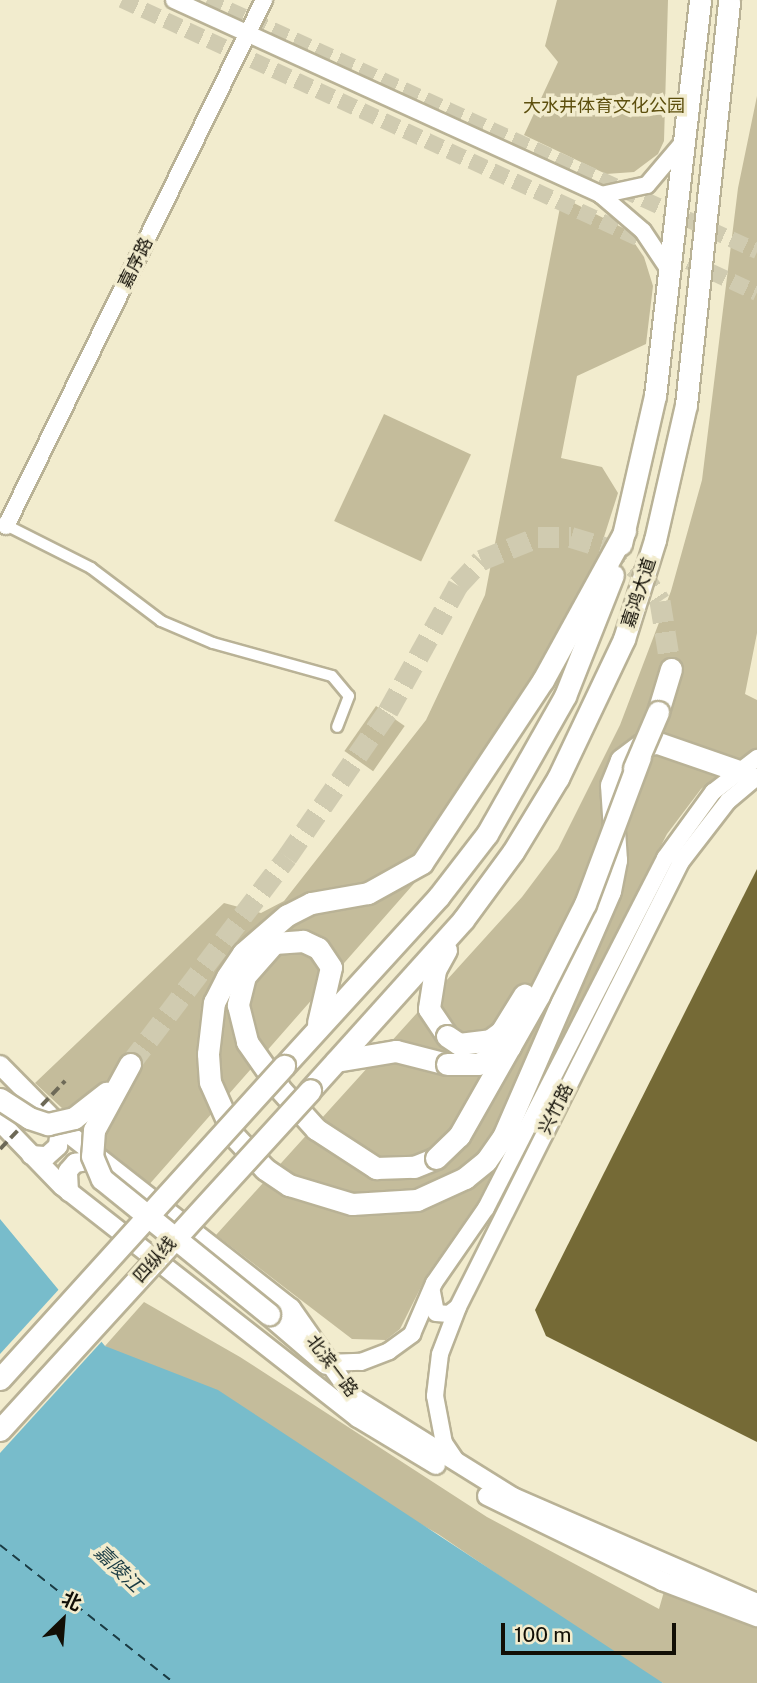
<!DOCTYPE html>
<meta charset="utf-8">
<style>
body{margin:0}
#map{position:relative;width:757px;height:1683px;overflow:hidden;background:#f2ecce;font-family:"Public Sans","Noto Sans SC",sans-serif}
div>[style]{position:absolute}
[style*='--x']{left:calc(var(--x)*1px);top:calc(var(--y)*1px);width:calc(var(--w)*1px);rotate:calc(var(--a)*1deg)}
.green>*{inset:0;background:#c4bc9b;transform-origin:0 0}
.water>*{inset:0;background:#78bccb}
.pier>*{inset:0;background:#f2ecce}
.ferry>*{height:2px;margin-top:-1px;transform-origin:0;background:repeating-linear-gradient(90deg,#1a3b43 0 9px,transparent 0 16px)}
.building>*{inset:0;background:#756a36}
.secondary-tunnel>*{height:16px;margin-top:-8px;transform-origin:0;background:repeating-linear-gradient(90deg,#d0cbb0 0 16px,transparent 0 24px)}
.highway-tunnel>*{height:21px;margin-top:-10.5px;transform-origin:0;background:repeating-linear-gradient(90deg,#d0cbb0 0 21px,transparent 0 31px)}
.roads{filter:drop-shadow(2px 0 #b9b296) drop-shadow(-2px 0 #b9b296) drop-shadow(0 2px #b9b296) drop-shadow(0 -2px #b9b296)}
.street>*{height:10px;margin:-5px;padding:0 5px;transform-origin:5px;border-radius:5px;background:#fff}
.secondary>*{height:16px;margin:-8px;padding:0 8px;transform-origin:8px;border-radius:8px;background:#fff}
.primary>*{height:18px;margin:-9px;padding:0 9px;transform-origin:9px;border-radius:9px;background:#fff}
.highway>*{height:21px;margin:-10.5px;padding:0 10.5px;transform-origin:10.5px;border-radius:10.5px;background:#fff}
.rail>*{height:3.5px;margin-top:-1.75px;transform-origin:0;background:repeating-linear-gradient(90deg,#6d6957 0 10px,transparent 0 15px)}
.bridges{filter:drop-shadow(2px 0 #b9b296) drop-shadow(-2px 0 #b9b296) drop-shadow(0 2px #b9b296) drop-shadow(0 -2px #b9b296)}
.highway-bridge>*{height:21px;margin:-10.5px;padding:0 10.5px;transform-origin:10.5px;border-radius:10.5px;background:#fff}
span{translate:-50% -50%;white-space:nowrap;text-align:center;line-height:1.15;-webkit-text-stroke:7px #f2ecce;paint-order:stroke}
.park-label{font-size:18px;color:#5d4f0e}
.street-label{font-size:18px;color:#120f06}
.water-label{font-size:19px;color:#1a3b43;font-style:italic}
.north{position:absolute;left:28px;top:1585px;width:70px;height:70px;-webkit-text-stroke:5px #f2ecce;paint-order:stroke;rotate:25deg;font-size:19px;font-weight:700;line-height:28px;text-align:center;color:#120f06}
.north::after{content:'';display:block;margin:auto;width:24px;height:32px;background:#120f06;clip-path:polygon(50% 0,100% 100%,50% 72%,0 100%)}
.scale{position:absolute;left:501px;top:1623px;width:175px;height:32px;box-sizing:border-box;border:4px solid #120f06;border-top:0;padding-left:9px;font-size:21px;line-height:24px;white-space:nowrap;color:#120f06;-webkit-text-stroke:5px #f2ecce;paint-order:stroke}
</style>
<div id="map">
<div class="green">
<i style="clip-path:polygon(557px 0,668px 0,664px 141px,658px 154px,634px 172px,606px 174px,524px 135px,558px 62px,545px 46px)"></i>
<i style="clip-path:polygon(757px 96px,757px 633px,745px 694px,757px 700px,757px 748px,701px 789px,667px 834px,477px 1203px,427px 1275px,400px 1329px,386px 1340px,352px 1339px,216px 1235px,522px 897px,558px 849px,620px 725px,671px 591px,702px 480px,738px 188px)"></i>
<i style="clip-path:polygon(562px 197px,625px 229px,644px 257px,653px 286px,646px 344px,577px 376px,561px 458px,602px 467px,618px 493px,596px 562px,433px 862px,147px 1187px,35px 1083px,224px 903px,261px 913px,284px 901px,426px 720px,485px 595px)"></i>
<i style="left:384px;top:414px;width:96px;height:118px;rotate:25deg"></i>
<i style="left:376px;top:706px;width:35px;height:55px;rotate:35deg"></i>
<i style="clip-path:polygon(144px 1302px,240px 1357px,487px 1517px,659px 1609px,665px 1588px,757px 1624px,757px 1683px,663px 1683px,639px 1671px,438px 1534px,105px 1346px)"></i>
</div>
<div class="water">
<i style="clip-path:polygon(0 1219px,105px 1346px,218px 1390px,663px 1683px,0 1683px)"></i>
</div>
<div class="pier">
<i style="clip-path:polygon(61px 1287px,104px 1339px,0 1453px,0 1354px)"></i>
</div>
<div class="ferry">
<i style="--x:0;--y:1545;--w:222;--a:38.4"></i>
</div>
<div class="building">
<i style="clip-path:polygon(757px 869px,757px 1442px,546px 1336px,535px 1310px)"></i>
</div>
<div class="secondary-tunnel">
<i style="--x:122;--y:0;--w:699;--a:24.77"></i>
<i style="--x:207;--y:0;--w:605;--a:24.53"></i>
</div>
<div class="highway-tunnel">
<i style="--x:130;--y:1064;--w:260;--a:-52.8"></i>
<i style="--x:287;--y:857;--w:178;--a:-55.3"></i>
<i style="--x:388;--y:711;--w:144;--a:-60.9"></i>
<i style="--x:458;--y:585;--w:34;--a:-47"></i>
<i style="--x:481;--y:560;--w:61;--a:-22"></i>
<i style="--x:538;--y:537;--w:33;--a:0"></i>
<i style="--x:571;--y:537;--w:39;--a:17"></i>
<i style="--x:608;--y:548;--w:39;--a:36"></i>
<i style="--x:640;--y:571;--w:36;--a:56"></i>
<i style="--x:660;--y:601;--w:69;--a:80.8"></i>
</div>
<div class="roads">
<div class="street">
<i style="--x:2;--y:523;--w:100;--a:26.8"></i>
<i style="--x:91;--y:568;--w:88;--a:37.1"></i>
<i style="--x:161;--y:621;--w:56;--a:22.9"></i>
<i style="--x:213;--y:643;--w:123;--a:15.5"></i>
<i style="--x:332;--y:676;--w:26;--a:50"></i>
<i style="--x:349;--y:696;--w:33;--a:111"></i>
</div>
<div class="secondary">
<i style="--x:174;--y:0;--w:469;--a:24.5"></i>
<i style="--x:601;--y:195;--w:55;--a:40.6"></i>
<i style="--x:643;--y:231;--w:47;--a:56.3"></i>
<i style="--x:601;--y:195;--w:47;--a:-12.3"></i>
<i style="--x:647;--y:185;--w:51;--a:-49.8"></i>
<i style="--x:6;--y:526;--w:586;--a:-63.87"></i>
<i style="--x:432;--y:1292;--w:21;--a:79"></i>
<i style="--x:436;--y:1313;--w:13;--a:4"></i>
<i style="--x:449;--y:1314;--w:11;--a:-38"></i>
<i style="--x:326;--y:1363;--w:35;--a:-2"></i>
<i style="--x:361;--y:1362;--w:30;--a:-21"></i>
<i style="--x:389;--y:1351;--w:29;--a:-36"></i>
<i style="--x:412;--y:1334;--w:56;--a:-66.7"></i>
<i style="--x:434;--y:1283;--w:91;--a:-55.3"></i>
<i style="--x:486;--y:1208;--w:393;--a:-62.9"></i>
<i style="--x:665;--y:858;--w:82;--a:-54"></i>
<i style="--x:713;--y:792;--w:56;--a:-37.7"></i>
<i style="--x:457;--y:1462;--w:23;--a:-124"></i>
<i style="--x:444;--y:1443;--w:48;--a:-100.8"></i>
<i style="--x:435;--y:1396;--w:42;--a:-83.2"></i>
<i style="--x:440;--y:1354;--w:50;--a:-69"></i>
<i style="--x:458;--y:1307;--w:496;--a:-63.4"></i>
<i style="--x:680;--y:863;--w:78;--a:-52.3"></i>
<i style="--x:728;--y:801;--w:38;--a:-40"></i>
</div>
<div class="primary">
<i style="--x:0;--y:1065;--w:93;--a:45.4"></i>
<i style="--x:65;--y:1131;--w:287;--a:38.1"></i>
<i style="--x:291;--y:1308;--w:110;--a:55"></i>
<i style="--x:354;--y:1398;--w:187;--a:31.9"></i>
<i style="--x:513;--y:1497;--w:266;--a:23.5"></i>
<i style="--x:0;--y:1122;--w:89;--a:45.9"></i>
<i style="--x:62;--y:1186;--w:376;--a:38.1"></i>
<i style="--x:358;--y:1418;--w:91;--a:31.1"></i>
<i style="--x:31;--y:1155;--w:16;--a:4"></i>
<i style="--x:47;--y:1156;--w:15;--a:-42"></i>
<i style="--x:58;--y:1146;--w:20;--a:-84"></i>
<i style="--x:69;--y:1192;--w:21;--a:-93"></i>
<i style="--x:68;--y:1171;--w:11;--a:-49"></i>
<i style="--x:75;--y:1163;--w:25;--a:-9"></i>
<i style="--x:487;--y:1496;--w:195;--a:25.9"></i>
<i style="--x:662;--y:1581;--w:102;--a:20.8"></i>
</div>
<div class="highway">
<i style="--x:625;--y:531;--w:170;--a:118.8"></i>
<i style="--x:543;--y:680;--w:219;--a:123.5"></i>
<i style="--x:422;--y:863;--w:62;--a:150.9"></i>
<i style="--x:368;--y:893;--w:58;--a:170"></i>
<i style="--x:311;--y:903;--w:27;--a:153"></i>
<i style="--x:287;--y:915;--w:58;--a:139.2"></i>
<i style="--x:243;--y:953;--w:29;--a:124"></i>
<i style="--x:227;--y:977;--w:28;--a:117"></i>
<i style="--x:214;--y:1002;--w:52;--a:96.6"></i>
<i style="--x:208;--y:1054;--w:28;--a:86"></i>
<i style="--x:210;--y:1082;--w:59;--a:66"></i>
<i style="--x:234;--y:1136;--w:45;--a:46.8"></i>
<i style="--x:265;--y:1169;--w:29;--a:34"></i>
<i style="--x:289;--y:1185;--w:66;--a:16.8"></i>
<i style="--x:352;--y:1204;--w:65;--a:-3.5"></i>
<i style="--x:417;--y:1200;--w:53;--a:-24.6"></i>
<i style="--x:465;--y:1178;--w:27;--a:-39"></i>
<i style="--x:486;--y:1161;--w:29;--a:-55"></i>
<i style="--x:503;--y:1137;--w:268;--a:-66.5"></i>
<i style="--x:610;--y:891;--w:32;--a:-79"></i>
<i style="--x:616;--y:860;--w:75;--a:-93.8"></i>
<i style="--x:611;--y:785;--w:27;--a:-68"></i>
<i style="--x:621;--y:760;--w:25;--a:-37"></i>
<i style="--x:641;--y:745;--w:17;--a:-7"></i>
<i style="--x:658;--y:743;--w:86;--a:19.1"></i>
<i style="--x:621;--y:544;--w:152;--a:-77.1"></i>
<i style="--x:655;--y:396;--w:399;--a:-83.5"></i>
<i style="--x:658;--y:712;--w:45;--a:-73.2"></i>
<i style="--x:446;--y:950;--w:23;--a:119"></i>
<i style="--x:435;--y:970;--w:39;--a:99"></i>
<i style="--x:429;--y:1009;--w:32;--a:56"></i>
<i style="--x:318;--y:1023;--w:57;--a:-76.9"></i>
<i style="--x:331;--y:967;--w:23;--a:-124"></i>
<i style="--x:318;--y:948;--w:17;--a:-155"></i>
<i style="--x:303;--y:941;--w:29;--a:176"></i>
<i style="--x:274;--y:943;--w:44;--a:131.3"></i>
<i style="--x:245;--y:976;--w:30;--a:104"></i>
<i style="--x:238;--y:1005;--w:38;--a:76"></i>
<i style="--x:247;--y:1042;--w:57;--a:54.9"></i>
<i style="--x:280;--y:1089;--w:54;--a:48"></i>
<i style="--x:316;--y:1129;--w:72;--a:33"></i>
<i style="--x:376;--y:1168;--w:38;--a:-2"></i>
<i style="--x:414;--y:1167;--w:24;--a:-22"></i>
<i style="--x:336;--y:1061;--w:61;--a:-9.5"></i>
<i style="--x:396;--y:1051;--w:53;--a:14.3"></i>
<i style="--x:284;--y:1066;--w:230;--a:-47.6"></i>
<i style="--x:439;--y:896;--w:78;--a:-52.3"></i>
<i style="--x:487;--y:834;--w:159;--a:-60.5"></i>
<i style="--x:565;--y:696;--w:130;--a:-68.4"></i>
<i style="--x:310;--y:1090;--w:229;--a:-48"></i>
<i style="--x:463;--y:920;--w:84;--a:-53.7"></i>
<i style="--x:513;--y:852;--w:87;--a:-58.7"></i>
<i style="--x:558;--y:778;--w:154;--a:-64.6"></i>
<i style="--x:624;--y:639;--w:104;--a:-72.6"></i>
<i style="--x:655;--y:540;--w:139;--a:-77.1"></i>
<i style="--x:686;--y:405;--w:407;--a:-83.9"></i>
<i style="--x:269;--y:1314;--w:75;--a:40.7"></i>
</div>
</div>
<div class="rail">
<i style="--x:0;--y:1149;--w:94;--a:-46.3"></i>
</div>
<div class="bridges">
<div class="highway-bridge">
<i style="--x:634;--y:768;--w:61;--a:-66.8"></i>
<i style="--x:447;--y:1036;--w:14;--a:34"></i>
<i style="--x:459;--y:1044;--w:31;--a:-7"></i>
<i style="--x:490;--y:1040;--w:14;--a:-36"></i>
<i style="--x:501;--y:1032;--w:44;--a:-58.1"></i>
<i style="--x:130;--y:1064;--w:75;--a:118.6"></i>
<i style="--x:94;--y:1130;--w:26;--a:94"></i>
<i style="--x:92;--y:1156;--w:25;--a:67"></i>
<i style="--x:102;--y:1179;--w:215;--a:39"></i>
<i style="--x:447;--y:1064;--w:31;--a:0"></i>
<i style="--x:478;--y:1064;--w:36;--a:-28"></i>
<i style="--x:0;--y:1099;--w:35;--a:33"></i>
<i style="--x:29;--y:1118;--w:20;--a:18"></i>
<i style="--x:48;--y:1124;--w:27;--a:-13"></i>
<i style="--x:74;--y:1118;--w:41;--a:-38"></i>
<i style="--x:436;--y:1158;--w:32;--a:-44"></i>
<i style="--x:459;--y:1136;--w:162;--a:-60.4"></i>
<i style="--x:539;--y:995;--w:102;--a:-63.2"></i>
<i style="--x:585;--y:904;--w:157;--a:-69.5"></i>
<i style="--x:0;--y:1379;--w:423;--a:-47.8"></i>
<i style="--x:0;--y:1430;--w:460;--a:-47.6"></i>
</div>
</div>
<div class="park-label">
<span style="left:604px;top:106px">大水井体育文化公园</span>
</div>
<div class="street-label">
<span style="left:136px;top:263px;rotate:-64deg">嘉序路</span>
<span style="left:639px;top:593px;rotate:-72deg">嘉鸿大道</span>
<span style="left:556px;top:1109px;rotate:-63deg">兴竹路</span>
<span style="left:155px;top:1260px;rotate:-48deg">四纵线</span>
<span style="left:332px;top:1366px;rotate:53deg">北滨一路</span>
</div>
<div class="water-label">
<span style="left:118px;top:1569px;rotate:44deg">嘉陵江</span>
</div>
<div class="north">北</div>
<div class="scale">100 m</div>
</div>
